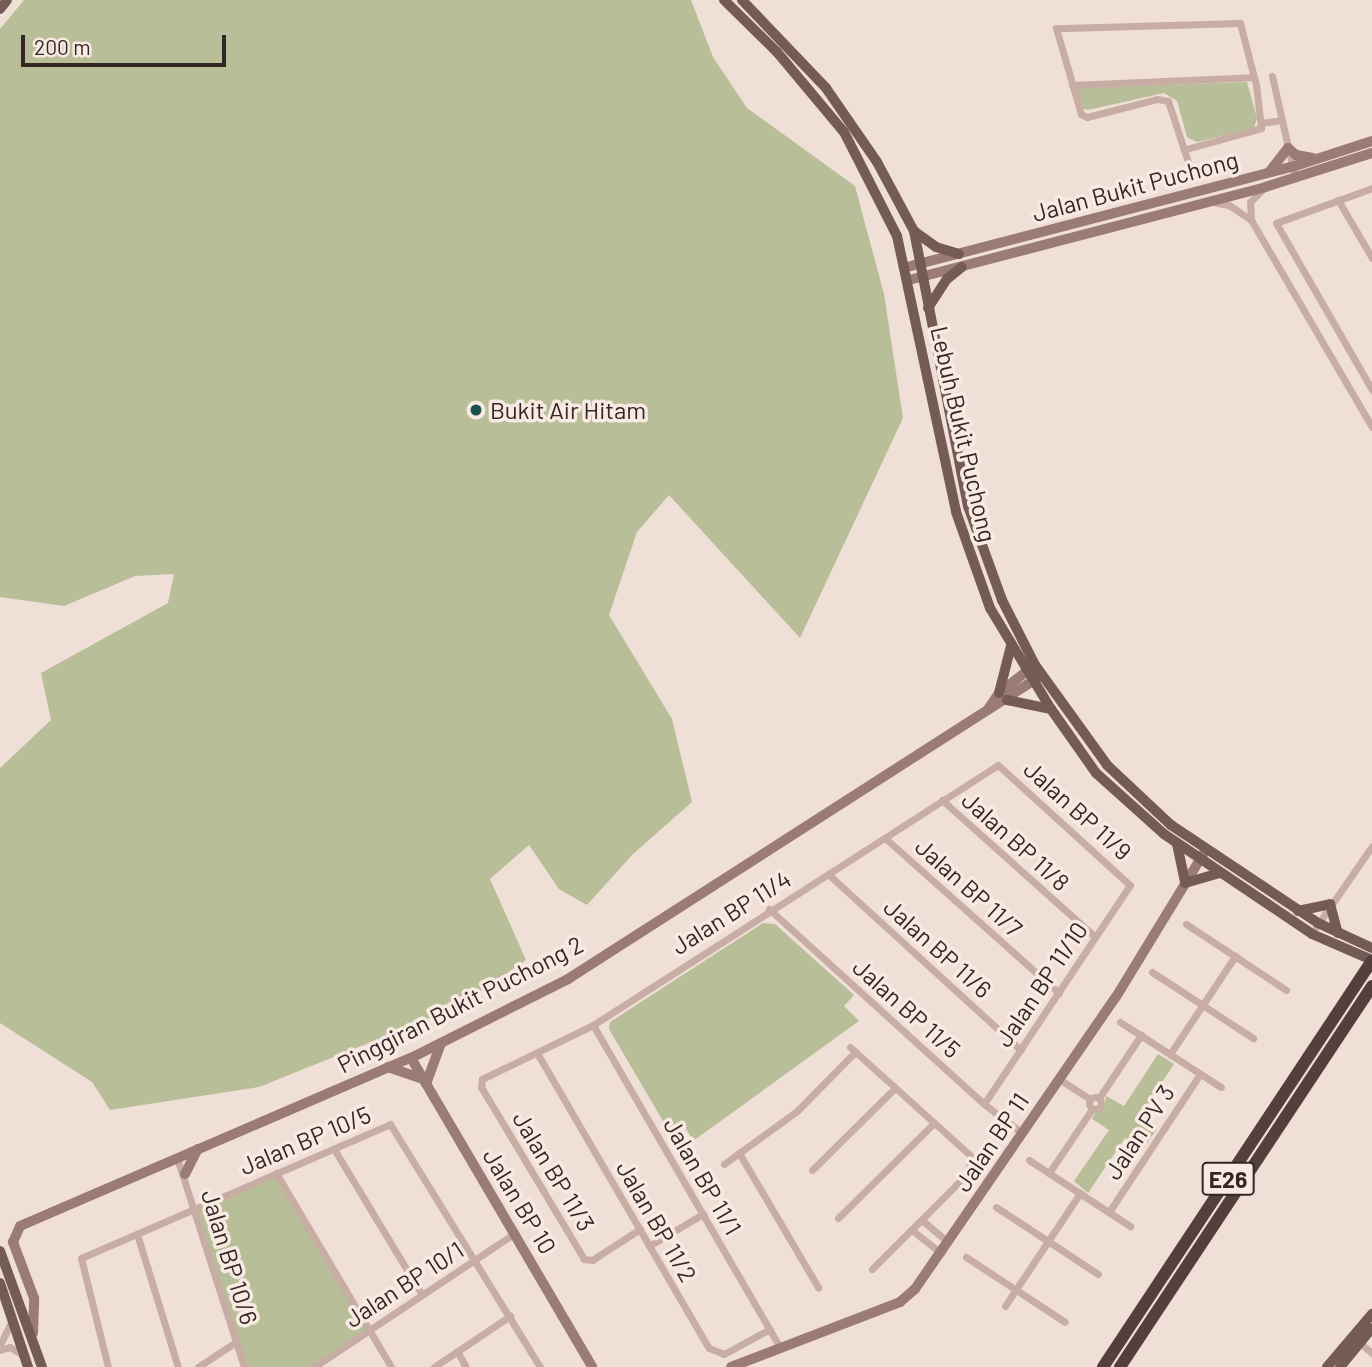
<!DOCTYPE html>
<style>
body{margin:0}
#map{position:relative;width:1372px;height:1367px;overflow:hidden;background:#f0dfd6;font-family:Barlow,sans-serif}
div>[style]{position:absolute}
[style*='--x']{left:calc(var(--x)*1px);top:calc(var(--y)*1px);width:calc(var(--w)*1px);rotate:calc(var(--a)*1deg)}
.green>*{inset:0;background:#b8be97}
.street>*{height:7px;margin:-3.5px;padding:0 3.5px;transform-origin:3.5px;border-radius:3.5px;background:#c7ada3}
.street>.ring{margin:-3.5px;padding:0;box-sizing:content-box;background:none;border:7px solid #c7ada3;border-radius:50%}
.secondary>*{height:10px;margin:-5px;padding:0 5px;transform-origin:5px;border-radius:5px;background:#9a7b75}
.primary>*{height:10px;margin:-5px;padding:0 5px;transform-origin:5px;border-radius:5px;background:#745b56}
.highway>*{height:12px;margin:-6px;padding:0 6px;transform-origin:6px;border-radius:6px;background:#533f3c}
.dots>*{width:19px;height:19px;translate:-50% -50%;box-sizing:border-box;border:4px solid #f8eae2;border-radius:50%}
span{translate:-50% -50%;white-space:nowrap;text-align:center;line-height:1.15;-webkit-text-stroke:7px #f8eae2;paint-order:stroke}
.shield-label span{padding:2px 5px;background:#f8eae2;border:2px solid;border-radius:5px;-webkit-text-stroke-width:0}
.shield-label{font-size:23px;color:#322725;font-weight:700}
.street-label{font-size:24px;color:#322725}
.poi-label{font-size:24px;color:#322725}
.left{translate:0 -50%;text-align:left}
.scale{position:absolute;left:21px;top:35px;width:205px;height:32px;box-sizing:border-box;border:4px solid #322725;border-top:0;padding-left:9px;font-size:21px;line-height:24px;white-space:nowrap;color:#322725;-webkit-text-stroke:5px #f8eae2;paint-order:stroke}
</style>
<div id="map">
<div class="green">
<i style="clip-path:polygon(24px 0,691px 0,713px 57px,747px 108px,855px 186px,884px 294px,903px 418px,800px 638px,669px 495px,637px 532px,609px 615px,672px 719px,692px 802px,633px 854px,587px 905px,559px 889px,529px 845px,490px 879px,526px 960px,458px 1007px,259px 1087px,110px 1110px,92px 1082px,0 1023px,0 768px,51px 720px,41px 673px,168px 603px,174px 574px,135px 576px,64px 606px,0 597px,0 29px)"></i>
<i style="clip-path:polygon(1247px 82px,1257px 118px,1254px 128px,1197px 142px,1187px 137px,1177px 101px,1164px 93px,1088px 110px,1081px 108px,1077px 88px)"></i>
<i style="clip-path:polygon(763px 923px,775px 924px,854px 995px,844px 1006px,859px 1021px,693px 1141px,684px 1125px,670px 1133px,609px 1029px,610px 1022px)"></i>
<i style="clip-path:polygon(1158px 1054px,1174px 1064px,1139px 1117px,1157px 1129px,1143px 1149px,1125px 1138px,1088px 1193px,1074px 1181px,1109px 1130px,1092px 1119px,1094px 1114px,1105px 1106px,1106px 1096px,1124px 1106px)"></i>
<i style="clip-path:polygon(276px 1173px,369px 1330px,314px 1367px,244px 1367px,194px 1208px)"></i>
</div>
<div class="street">
<i style="--x:1272;--y:76;--w:105;--a:77.3"></i>
<i style="--x:1072;--y:85;--w:180;--a:-2.5"></i>
<i style="--x:1262;--y:123;--w:20;--a:-9"></i>
<i style="--x:1186;--y:149;--w:78;--a:-15.6"></i>
<i style="--x:1261;--y:128;--w:43;--a:-96.6"></i>
<i style="--x:1256;--y:85;--w:64;--a:-104.5"></i>
<i style="--x:1240;--y:23;--w:184;--a:178.4"></i>
<i style="--x:1056;--y:28;--w:90;--a:73.8"></i>
<i style="--x:1081;--y:114;--w:7;--a:27"></i>
<i style="--x:1087;--y:117;--w:72;--a:-14.4"></i>
<i style="--x:1157;--y:99;--w:11;--a:10"></i>
<i style="--x:1168;--y:101;--w:77;--a:71.8"></i>
<i style="--x:1372;--y:188;--w:102;--a:160"></i>
<i style="--x:1276;--y:223;--w:193;--a:60.1"></i>
<i style="--x:1338;--y:200;--w:67;--a:59.6"></i>
<i style="--x:1213;--y:202;--w:16;--a:11"></i>
<i style="--x:1229;--y:205;--w:27;--a:34"></i>
<i style="--x:1251;--y:220;--w:240;--a:59.7"></i>
<i style="--x:1251;--y:219;--w:17;--a:-93"></i>
<i style="--x:1250;--y:202;--w:20;--a:-45"></i>
<i style="--x:942;--y:800;--w:205;--a:41.8"></i>
<i style="--x:885;--y:838;--w:233;--a:41.7"></i>
<i style="--x:828;--y:874;--w:261;--a:42.4"></i>
<i style="--x:769;--y:909;--w:290;--a:42.2"></i>
<i style="--x:984;--y:1104;--w:48;--a:37.3"></i>
<i style="--x:1186;--y:924;--w:120;--a:33.4"></i>
<i style="--x:1316;--y:927;--w:98;--a:-55.3"></i>
<i style="--x:1152;--y:972;--w:121;--a:33.2"></i>
<i style="--x:1120;--y:1022;--w:120;--a:32.8"></i>
<i style="--x:593;--y:1025;--w:372;--a:59.9"></i>
<i style="--x:850;--y:1047;--w:164;--a:42"></i>
<i style="--x:972;--y:1157;--w:19;--a:108"></i>
<i style="--x:966;--y:1175;--w:133;--a:135"></i>
<i style="--x:537;--y:1053;--w:341;--a:59.8"></i>
<i style="--x:709;--y:1348;--w:16;--a:22"></i>
<i style="--x:724;--y:1354;--w:52;--a:-28.5"></i>
<i style="--x:1170;--y:1054;--w:118;--a:-56.4"></i>
<i style="--x:1059;--y:1079;--w:37;--a:33"></i>
<i class="ring" style="left:1089px;top:1097px;width:5px;height:5px"></i>
<i style="--x:1099;--y:1098;--w:76;--a:-56.3"></i>
<i style="--x:334;--y:1149;--w:170;--a:58.9"></i>
<i style="--x:739;--y:1153;--w:156;--a:59.5"></i>
<i style="--x:177;--y:1158;--w:219;--a:72.2"></i>
<i style="--x:1029;--y:1160;--w:121;--a:33.2"></i>
<i style="--x:724;--y:1164;--w:90;--a:-36"></i>
<i style="--x:797;--y:1111;--w:83;--a:-45.5"></i>
<i style="--x:812;--y:1170;--w:117;--a:-44.7"></i>
<i style="--x:276;--y:1173;--w:226;--a:59.3"></i>
<i style="--x:1049;--y:1173;--w:77;--a:-56.1"></i>
<i style="--x:996;--y:1207;--w:122;--a:33.3"></i>
<i style="--x:1109;--y:1212;--w:165;--a:-56.6"></i>
<i style="--x:838;--y:1218;--w:135;--a:-44.7"></i>
<i style="--x:923;--y:1221;--w:33;--a:40"></i>
<i style="--x:640;--y:1229;--w:57;--a:147.1"></i>
<i style="--x:592;--y:1260;--w:8;--a:-173"></i>
<i style="--x:584;--y:1259;--w:200;--a:-120.9"></i>
<i style="--x:481;--y:1087;--w:8;--a:-83"></i>
<i style="--x:482;--y:1079;--w:123;--a:-25.9"></i>
<i style="--x:593;--y:1025;--w:481;--a:-32.7"></i>
<i style="--x:998;--y:765;--w:178;--a:42.3"></i>
<i style="--x:1130;--y:885;--w:263;--a:123.7"></i>
<i style="--x:913;--y:1231;--w:36;--a:38"></i>
<i style="--x:137;--y:1234;--w:139;--a:72.9"></i>
<i style="--x:649;--y:1246;--w:63;--a:-30.7"></i>
<i style="--x:966;--y:1257;--w:118;--a:33.3"></i>
<i style="--x:1005;--y:1306;--w:136;--a:-56.4"></i>
<i style="--x:1360;--y:1343;--w:16;--a:40"></i>
<i style="--x:0;--y:1345;--w:28;--a:-64"></i>
<i style="--x:0;--y:1350;--w:10;--a:-17"></i>
<i style="--x:10;--y:1347;--w:13;--a:32"></i>
<i style="--x:457;--y:1351;--w:18;--a:61"></i>
<i style="--x:108;--y:1367;--w:112;--a:-103.9"></i>
<i style="--x:81;--y:1258;--w:337;--a:-23.4"></i>
<i style="--x:390;--y:1124;--w:286;--a:58.3"></i>
<i style="--x:198;--y:1367;--w:45;--a:-33.3"></i>
<i style="--x:314;--y:1367;--w:242;--a:-33.7"></i>
<i style="--x:434;--y:1367;--w:92;--a:-33.9"></i>
</div>
<div class="secondary">
<i style="--x:1270;--y:171;--w:29;--a:-52"></i>
<i style="--x:1288;--y:148;--w:11;--a:41"></i>
<i style="--x:1296;--y:155;--w:17;--a:10"></i>
<i style="--x:907;--y:267;--w:398;--a:-14.6"></i>
<i style="--x:1292;--y:167;--w:84;--a:-18"></i>
<i style="--x:909;--y:280;--w:368;--a:-14.6"></i>
<i style="--x:1265;--y:187;--w:112;--a:-17.6"></i>
<i style="--x:988;--y:709;--w:19;--a:-55"></i>
<i style="--x:999;--y:693;--w:42;--a:-38.2"></i>
<i style="--x:411;--y:1058;--w:358;--a:59.6"></i>
<i style="--x:388;--y:1067;--w:37;--a:19"></i>
<i style="--x:426;--y:1084;--w:44;--a:-69.9"></i>
<i style="--x:185;--y:1174;--w:28;--a:-63"></i>
<i style="--x:33;--y:1333;--w:35;--a:-88"></i>
<i style="--x:34;--y:1298;--w:60;--a:-110.6"></i>
<i style="--x:13;--y:1242;--w:17;--a:-66"></i>
<i style="--x:20;--y:1226;--w:426;--a:-23.3"></i>
<i style="--x:411;--y:1058;--w:176;--a:-26.7"></i>
<i style="--x:568;--y:979;--w:560;--a:-32.67"></i>
<i style="--x:731;--y:1367;--w:181;--a:-21"></i>
<i style="--x:900;--y:1302;--w:20;--a:-41"></i>
<i style="--x:915;--y:1289;--w:354;--a:-55.5"></i>
<i style="--x:1116;--y:997;--w:169;--a:-58.6"></i>
</div>
<div class="primary">
<i style="--x:724;--y:0;--w:74;--a:44.5"></i>
<i style="--x:777;--y:52;--w:104;--a:50.1"></i>
<i style="--x:844;--y:132;--w:117;--a:63"></i>
<i style="--x:897;--y:236;--w:282;--a:77.9"></i>
<i style="--x:956;--y:512;--w:102;--a:70.5"></i>
<i style="--x:990;--y:608;--w:118;--a:58.9"></i>
<i style="--x:1051;--y:709;--w:78;--a:54.9"></i>
<i style="--x:1096;--y:773;--w:91;--a:41.9"></i>
<i style="--x:1164;--y:834;--w:179;--a:34"></i>
<i style="--x:1312;--y:934;--w:65;--a:23.4"></i>
<i style="--x:742;--y:0;--w:122;--a:46.3"></i>
<i style="--x:826;--y:88;--w:90;--a:55.4"></i>
<i style="--x:877;--y:162;--w:78;--a:61.8"></i>
<i style="--x:914;--y:231;--w:280;--a:78.9"></i>
<i style="--x:968;--y:506;--w:100;--a:70.1"></i>
<i style="--x:1002;--y:600;--w:73;--a:63.1"></i>
<i style="--x:1035;--y:665;--w:123;--a:54.2"></i>
<i style="--x:1107;--y:765;--w:88;--a:43.2"></i>
<i style="--x:1171;--y:825;--w:177;--a:33.7"></i>
<i style="--x:1318;--y:923;--w:60;--a:24.8"></i>
<i style="--x:0;--y:9;--w:11;--a:-52"></i>
<i style="--x:914;--y:231;--w:27;--a:36"></i>
<i style="--x:936;--y:247;--w:24;--a:17"></i>
<i style="--x:928;--y:308;--w:35;--a:-57"></i>
<i style="--x:947;--y:279;--w:19;--a:-39"></i>
<i style="--x:999;--y:693;--w:49;--a:-75.7"></i>
<i style="--x:1007;--y:700;--w:45;--a:11.6"></i>
<i style="--x:1177;--y:844;--w:40;--a:78"></i>
<i style="--x:1185;--y:883;--w:37;--a:-16"></i>
<i style="--x:1298;--y:911;--w:33;--a:-12"></i>
<i style="--x:1330;--y:904;--w:30;--a:75"></i>
<i style="--x:0;--y:1251;--w:123;--a:70.1"></i>
<i style="--x:0;--y:1283;--w:89;--a:71.6"></i>
<i style="--x:1327;--y:1367;--w:70;--a:-49.7"></i>
<i style="--x:1340;--y:1367;--w:50;--a:-50.6"></i>
</div>
<div class="highway">
<i style="--x:1103;--y:1367;--w:487;--a:-56.5"></i>
<i style="--x:1120;--y:1367;--w:457;--a:-56.5"></i>
</div>
<div class="dots">
<i style="left:476px;top:410px;background:#1c524b"></i>
</div>
<div class="shield-label">
<span style="left:1228px;top:1179px">E26</span>
</div>
<div class="street-label">
<span style="left:1135px;top:186px;rotate:-15deg">Jalan Bukit Puchong</span>
<span style="left:964px;top:434px;rotate:77deg">Lebuh Bukit Puchong</span>
<span style="left:1078px;top:810px;rotate:42deg">Jalan BP 11/9</span>
<span style="left:1016px;top:841px;rotate:42deg">Jalan BP 11/8</span>
<span style="left:969px;top:887px;rotate:42deg">Jalan BP 11/7</span>
<span style="left:731px;top:912px;rotate:-32deg">Jalan BP 11/4</span>
<span style="left:938px;top:948px;rotate:42deg">Jalan BP 11/6</span>
<span style="left:1041px;top:984px;rotate:-56deg">Jalan BP 11/10</span>
<span style="left:460px;top:1004px;rotate:-27deg">Pinggiran Bukit Puchong 2</span>
<span style="left:907px;top:1008px;rotate:42deg">Jalan BP 11/5</span>
<span style="left:1139px;top:1132px;rotate:-57deg">Jalan PV 3</span>
<span style="left:305px;top:1140px;rotate:-23deg">Jalan BP 10/5</span>
<span style="left:991px;top:1142px;rotate:-56deg">Jalan BP 11</span>
<span style="left:554px;top:1171px;rotate:59deg">Jalan BP 11/3</span>
<span style="left:703px;top:1176px;rotate:60deg">Jalan BP 11/1</span>
<span style="left:520px;top:1201px;rotate:59deg">Jalan BP 10</span>
<span style="left:657px;top:1221px;rotate:60deg">Jalan BP 11/2</span>
<span style="left:230px;top:1257px;rotate:73deg">Jalan BP 10/6</span>
<span style="left:404px;top:1284px;rotate:-33deg">Jalan BP 10/1</span>
</div>
<div class="poi-label">
<span class="left" style="left:490px;top:410px">Bukit Air Hitam</span>
</div>
<div class="scale">200 m</div>
</div>
